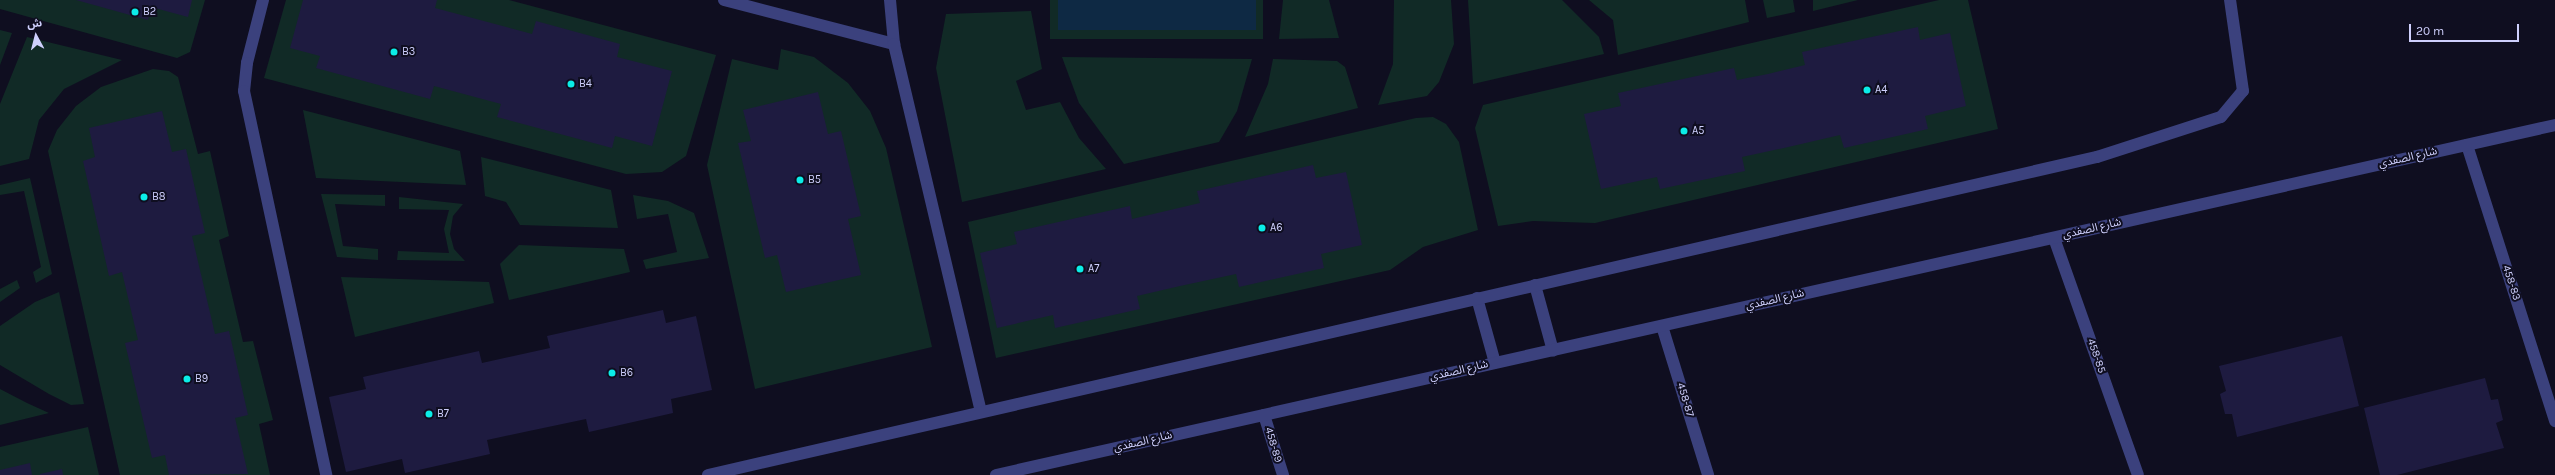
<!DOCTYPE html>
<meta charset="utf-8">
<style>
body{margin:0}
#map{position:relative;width:2555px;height:475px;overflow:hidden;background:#0f0e20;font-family:Karla,"Noto Sans Arabic",sans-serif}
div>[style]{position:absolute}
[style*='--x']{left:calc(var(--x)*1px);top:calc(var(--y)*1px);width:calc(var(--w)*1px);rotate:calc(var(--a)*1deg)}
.green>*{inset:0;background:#112a26;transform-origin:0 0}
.water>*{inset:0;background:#0e2944;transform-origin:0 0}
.building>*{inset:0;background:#1e1b40}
.minor>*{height:12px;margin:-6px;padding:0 6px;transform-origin:6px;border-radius:6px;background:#3b417d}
.dots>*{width:11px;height:11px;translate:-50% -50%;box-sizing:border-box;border:2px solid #0f0e20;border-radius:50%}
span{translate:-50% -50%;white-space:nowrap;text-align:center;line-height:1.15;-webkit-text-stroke:4px #0f0e20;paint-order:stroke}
.poi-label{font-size:11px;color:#cfd0fd}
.left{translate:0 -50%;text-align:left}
.street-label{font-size:11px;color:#cfd0fd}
.north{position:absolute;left:16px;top:16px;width:40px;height:40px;-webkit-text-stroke:3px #0f0e20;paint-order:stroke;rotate:353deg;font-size:11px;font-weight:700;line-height:16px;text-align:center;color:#cfd0fd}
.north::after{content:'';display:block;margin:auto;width:14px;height:18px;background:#cfd0fd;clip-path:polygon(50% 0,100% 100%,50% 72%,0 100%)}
.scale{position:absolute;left:2409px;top:24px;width:110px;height:18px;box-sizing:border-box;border:2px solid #cfd0fd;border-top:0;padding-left:5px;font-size:12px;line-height:14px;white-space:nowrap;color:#cfd0fd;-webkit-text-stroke:3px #0f0e20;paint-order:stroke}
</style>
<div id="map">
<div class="green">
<i style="clip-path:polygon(0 0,205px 0,190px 52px,177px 58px,0 9px)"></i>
<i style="clip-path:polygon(286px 0,509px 0,716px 55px,686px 156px,662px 172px,626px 174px,264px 78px)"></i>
<i style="left:1050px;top:0;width:213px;height:39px"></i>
<i style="clip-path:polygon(1283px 0,1329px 0,1339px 38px,1279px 39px)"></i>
<i style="clip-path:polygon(1394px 0,1451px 0,1454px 44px,1439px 82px,1427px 96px,1378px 105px,1393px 64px)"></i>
<i style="clip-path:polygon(1468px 0,1562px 0,1599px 37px,1604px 54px,1473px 84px)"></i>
<i style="clip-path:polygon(1589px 0,1745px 0,1749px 22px,1618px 55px,1613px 20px)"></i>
<i style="clip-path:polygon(1763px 0,1793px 0,1795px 12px,1767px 18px)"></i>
<i style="clip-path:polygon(1813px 0,1858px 0,1813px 11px)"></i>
<i style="clip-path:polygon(1939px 0,1968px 0,1998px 129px,1595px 223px,1533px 221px,1498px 226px,1475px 128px,1483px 105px)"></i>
<i style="clip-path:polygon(1031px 11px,1042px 69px,1016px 81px,1026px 110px,1060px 102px,1079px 138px,1106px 169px,962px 202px,936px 68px,946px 14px)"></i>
<i style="clip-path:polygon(0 30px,12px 33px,0 65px)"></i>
<i style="clip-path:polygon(27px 37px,122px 60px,64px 89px,39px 120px,29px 159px,0 166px,0 104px)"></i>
<i style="clip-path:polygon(781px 49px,814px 57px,848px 83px,870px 111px,886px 148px,932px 347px,755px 389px,707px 165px,732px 59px,778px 70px)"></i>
<i style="clip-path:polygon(1062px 57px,1252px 59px,1237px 111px,1219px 142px,1124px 164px,1079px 103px)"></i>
<i style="clip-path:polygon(1273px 59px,1337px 61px,1345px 67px,1358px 108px,1245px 137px,1268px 84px)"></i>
<i style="clip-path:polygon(153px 69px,169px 71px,178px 77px,198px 154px,210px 151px,229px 236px,219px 240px,243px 342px,253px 341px,273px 420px,259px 424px,270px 475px,120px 475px,48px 151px,57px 130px,76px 106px,101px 87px)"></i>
<i style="clip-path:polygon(303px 110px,460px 151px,466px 185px,316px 178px)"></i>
<i style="clip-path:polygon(1433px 117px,1446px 124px,1459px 142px,1478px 230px,1423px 247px,1390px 270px,996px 358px,968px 222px,1416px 118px)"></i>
<i style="clip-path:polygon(481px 157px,611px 190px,618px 228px,520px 225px,506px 202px,485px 196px)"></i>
<i style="clip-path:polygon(30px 178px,52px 274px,36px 283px,33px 272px,41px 267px,24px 191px,0 195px,0 185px)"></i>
<i style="clip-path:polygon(321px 194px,385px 195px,385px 206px,335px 204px,343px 246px,378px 249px,378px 260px,337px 257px)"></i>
<i style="clip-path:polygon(633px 195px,668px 201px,694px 213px,709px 258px,646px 269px,643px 260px,677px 252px,668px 214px,637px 219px)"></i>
<i style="clip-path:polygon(399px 197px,463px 204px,453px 216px,450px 234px,454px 249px,465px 261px,397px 260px,398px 251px,449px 253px,444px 229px,449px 210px,399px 209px)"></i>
<i style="clip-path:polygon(519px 245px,624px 249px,630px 272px,509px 300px,500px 264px)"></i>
<i style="clip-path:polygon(341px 277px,489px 282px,494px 303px,355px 337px)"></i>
<i style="clip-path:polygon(17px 280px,20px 288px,0 302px,0 289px)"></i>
<i style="clip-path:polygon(59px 292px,84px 404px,71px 405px,49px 394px,0 365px,0 326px,35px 302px)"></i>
<i style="clip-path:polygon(0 389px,27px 403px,49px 413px,0 425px)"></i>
<i style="clip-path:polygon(88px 427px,99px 475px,0 475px,0 447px)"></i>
</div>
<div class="water">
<i style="left:1058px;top:0;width:198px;height:30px"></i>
</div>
<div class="building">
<i style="clip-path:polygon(76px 0,192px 0,188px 17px,151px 7px,148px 20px)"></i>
<i style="clip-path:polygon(303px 0,437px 0,435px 8px,532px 34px,536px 21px,620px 44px,617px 57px,672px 71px,652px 146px,615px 136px,612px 148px,497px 117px,501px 104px,434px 86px,430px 99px,316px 68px,320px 56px,290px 48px)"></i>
<i style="clip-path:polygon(1918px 27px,1920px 40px,1950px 33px,1966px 106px,1925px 116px,1928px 129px,1844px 148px,1840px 135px,1784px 148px,1742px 157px,1745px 171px,1660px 189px,1657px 177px,1601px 189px,1584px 114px,1621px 106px,1618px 93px,1734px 68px,1737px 80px,1768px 74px,1805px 65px,1802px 52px)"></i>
<i style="clip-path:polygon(818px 92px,828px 134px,841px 131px,861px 216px,848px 219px,861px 275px,786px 292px,777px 255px,765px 258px,738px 143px,751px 141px,743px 110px)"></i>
<i style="clip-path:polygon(162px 111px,172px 152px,186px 149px,205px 233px,192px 236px,215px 334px,229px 331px,248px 415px,235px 418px,248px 474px,169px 475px,165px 455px,152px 458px,125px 343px,138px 340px,122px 272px,109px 276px,83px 161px,95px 157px,89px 128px)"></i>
<i style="clip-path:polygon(1313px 165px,1316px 178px,1346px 172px,1362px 245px,1321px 254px,1324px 268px,1239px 287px,1236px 274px,1180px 286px,1137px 296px,1140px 309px,1055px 328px,1053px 315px,997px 328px,980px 253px,1017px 244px,1014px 232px,1130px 206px,1132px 219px,1200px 203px,1197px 191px)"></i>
<i style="clip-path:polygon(663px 310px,666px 323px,696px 316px,712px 390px,671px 399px,673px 413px,589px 432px,586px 419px,529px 431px,487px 440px,490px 454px,405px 473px,402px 459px,346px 472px,329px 397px,366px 389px,363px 377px,479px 351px,482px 363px,550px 348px,547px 336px)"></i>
<i style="clip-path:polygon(2342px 336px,2359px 406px,2237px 437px,2232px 414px,2225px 414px,2220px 394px,2226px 391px,2219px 366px)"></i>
<i style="clip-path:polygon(2485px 378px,2491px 400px,2498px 399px,2503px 420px,2496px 423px,2504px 448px,2397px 475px,2380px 475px,2364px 408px)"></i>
<i style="clip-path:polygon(30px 463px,32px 475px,0 475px,0 470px)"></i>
<i style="clip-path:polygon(62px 469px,63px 475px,40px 475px,40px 474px)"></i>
</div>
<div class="minor">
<i style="--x:263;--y:0;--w:65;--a:104.3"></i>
<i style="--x:247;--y:63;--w:28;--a:96"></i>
<i style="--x:244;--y:91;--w:393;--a:77.9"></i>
<i style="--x:724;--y:0;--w:176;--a:14.5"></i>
<i style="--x:890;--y:0;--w:44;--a:84.8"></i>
<i style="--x:894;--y:44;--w:377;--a:76.7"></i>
<i style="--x:2467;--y:145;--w:290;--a:72.3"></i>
<i style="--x:2054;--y:238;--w:251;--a:70.5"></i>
<i style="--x:1535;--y:285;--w:68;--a:74.7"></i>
<i style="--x:1477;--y:298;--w:67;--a:74.5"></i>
<i style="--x:1662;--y:326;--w:156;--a:72.8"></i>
<i style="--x:1264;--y:415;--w:63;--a:72.4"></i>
<i style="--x:708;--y:475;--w:1425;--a:-12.9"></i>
<i style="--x:2097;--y:157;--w:130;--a:-17.9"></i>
<i style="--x:2221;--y:117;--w:34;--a:-50"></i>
<i style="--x:2243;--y:91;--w:92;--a:-98.1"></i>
<i style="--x:996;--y:475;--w:1598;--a:-12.65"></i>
</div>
<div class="dots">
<i style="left:135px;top:12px;background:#0bede8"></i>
<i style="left:394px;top:52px;background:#0bede8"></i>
<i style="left:571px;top:84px;background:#0bede8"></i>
<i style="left:1867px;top:90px;background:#0bede8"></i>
<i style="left:1684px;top:131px;background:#0bede8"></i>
<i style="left:800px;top:180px;background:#0bede8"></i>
<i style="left:144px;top:197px;background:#0bede8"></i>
<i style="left:1262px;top:228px;background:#0bede8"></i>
<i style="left:1080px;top:269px;background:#0bede8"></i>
<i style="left:612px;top:373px;background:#0bede8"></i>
<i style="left:187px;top:379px;background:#0bede8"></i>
<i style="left:429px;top:414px;background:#0bede8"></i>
</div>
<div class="poi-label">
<span class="left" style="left:143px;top:12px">B2</span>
<span class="left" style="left:402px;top:52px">B3</span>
<span class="left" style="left:579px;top:84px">B4</span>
<span class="left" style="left:1875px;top:90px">A4</span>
<span class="left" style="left:1692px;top:131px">A5</span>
<span class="left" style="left:808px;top:180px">B5</span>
<span class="left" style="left:152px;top:197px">B8</span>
<span class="left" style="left:1270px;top:228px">A6</span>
<span class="left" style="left:1088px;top:269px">A7</span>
<span class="left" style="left:620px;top:373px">B6</span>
<span class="left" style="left:195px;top:379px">B9</span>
<span class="left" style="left:437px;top:414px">B7</span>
</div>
<div class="street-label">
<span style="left:2408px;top:158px;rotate:-13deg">شارع الصفدي</span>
<span style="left:2092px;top:229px;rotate:-13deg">شارع الصفدي</span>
<span style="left:2511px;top:283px;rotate:72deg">458-83</span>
<span style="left:1775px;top:300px;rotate:-13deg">شارع الصفدي</span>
<span style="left:2096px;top:356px;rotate:71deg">458-85</span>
<span style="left:1459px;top:371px;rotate:-13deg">شارع الصفدي</span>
<span style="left:1685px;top:400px;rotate:73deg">458-87</span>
<span style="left:1143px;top:442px;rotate:-13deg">شارع الصفدي</span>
<span style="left:1273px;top:445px;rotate:73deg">458-89</span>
</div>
<div class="north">ش</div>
<div class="scale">20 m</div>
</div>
